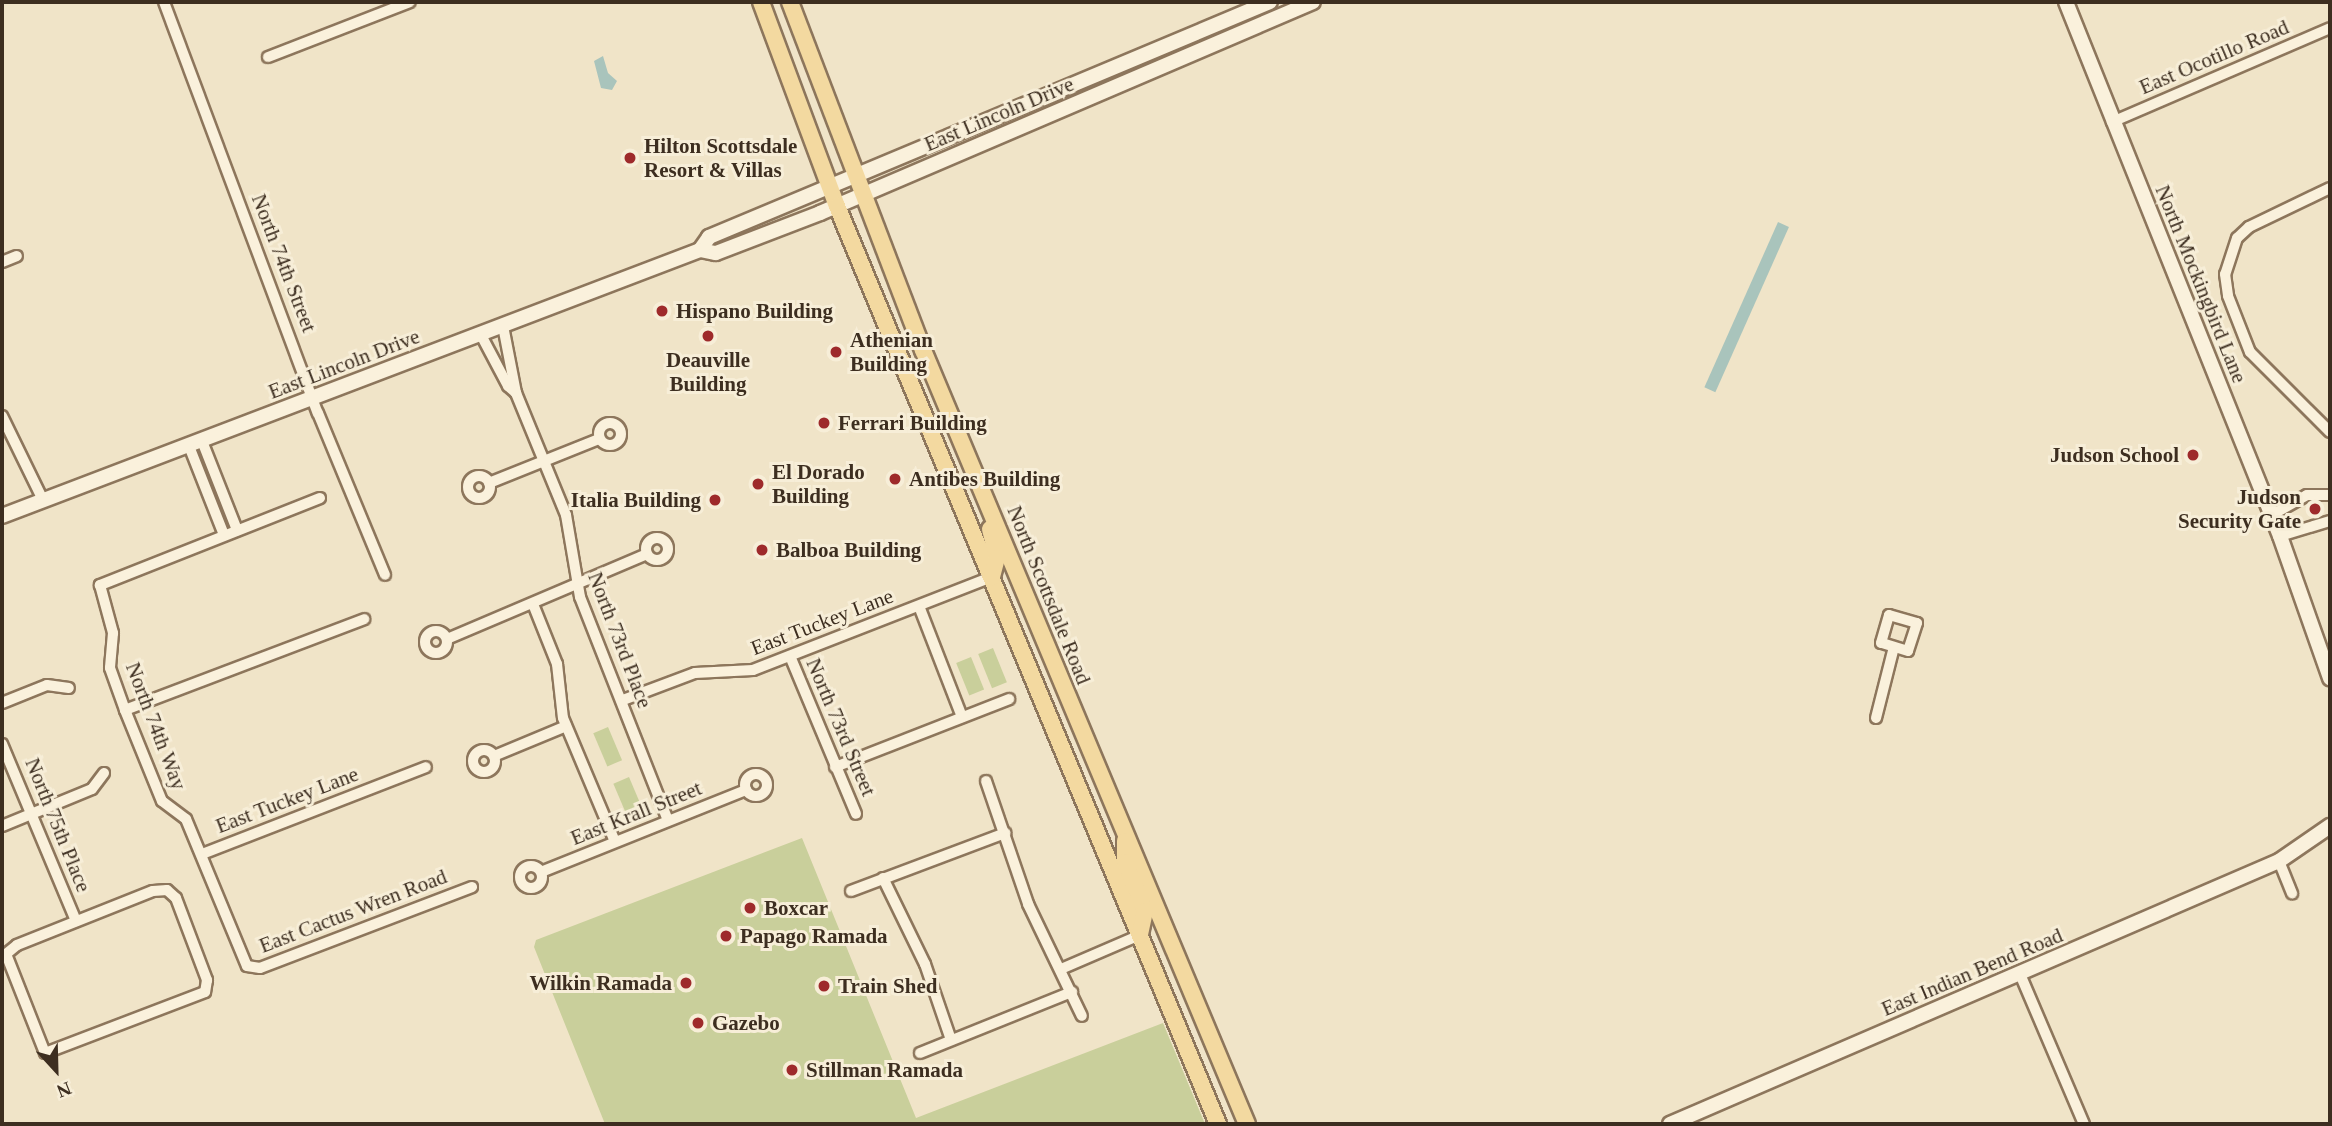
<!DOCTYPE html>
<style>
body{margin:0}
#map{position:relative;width:2332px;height:1126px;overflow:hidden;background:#f0e4c8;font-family:"Times New Roman",serif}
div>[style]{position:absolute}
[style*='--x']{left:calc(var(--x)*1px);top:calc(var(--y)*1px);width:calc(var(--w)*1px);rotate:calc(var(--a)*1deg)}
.green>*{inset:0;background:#c9cf9b;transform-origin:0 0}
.water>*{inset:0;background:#a9c4bc;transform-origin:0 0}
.roads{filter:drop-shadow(2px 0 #8d765c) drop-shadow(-2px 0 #8d765c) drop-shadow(0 2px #8d765c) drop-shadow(0 -2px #8d765c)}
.street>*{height:10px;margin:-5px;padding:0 5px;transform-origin:5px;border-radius:5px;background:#faf1dc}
.street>.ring{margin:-5px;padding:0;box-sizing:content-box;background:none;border:10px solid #faf1dc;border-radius:50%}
.secondary>*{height:14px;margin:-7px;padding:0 7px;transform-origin:7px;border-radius:7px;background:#faf1dc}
.primary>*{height:16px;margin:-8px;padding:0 8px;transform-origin:8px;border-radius:8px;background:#f3d9a0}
.dots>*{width:19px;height:19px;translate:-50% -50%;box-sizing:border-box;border:4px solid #f7eed8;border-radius:50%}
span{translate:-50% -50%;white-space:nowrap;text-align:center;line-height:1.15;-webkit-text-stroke:6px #f7eed8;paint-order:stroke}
.street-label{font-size:21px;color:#3d2e20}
.poi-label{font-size:21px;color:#3d2e20;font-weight:700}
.left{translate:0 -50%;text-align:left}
.right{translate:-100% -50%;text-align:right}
.frame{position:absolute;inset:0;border:4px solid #3d2e20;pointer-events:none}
.north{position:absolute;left:21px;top:1035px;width:70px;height:70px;-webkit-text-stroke:5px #f7eed8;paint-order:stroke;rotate:158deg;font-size:19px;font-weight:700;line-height:28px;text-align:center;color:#3d2e20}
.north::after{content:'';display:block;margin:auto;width:24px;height:32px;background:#3d2e20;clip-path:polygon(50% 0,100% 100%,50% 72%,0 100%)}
</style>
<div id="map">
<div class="green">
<i style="left:993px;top:648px;width:37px;height:16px;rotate:68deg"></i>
<i style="left:971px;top:657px;width:35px;height:16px;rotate:68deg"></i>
<i style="left:608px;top:727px;width:36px;height:16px;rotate:67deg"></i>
<i style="left:629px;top:777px;width:36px;height:17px;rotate:67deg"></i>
<i style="clip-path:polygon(802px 838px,916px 1118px,1163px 1023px,1205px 1124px,605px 1124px,534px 947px,536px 940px)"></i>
</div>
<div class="water">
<i style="clip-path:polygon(603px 56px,608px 73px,617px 81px,612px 90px,601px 88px,594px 61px)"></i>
<i style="left:1778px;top:222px;width:12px;height:181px;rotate:24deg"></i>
</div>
<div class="roads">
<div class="street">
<i style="--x:164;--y:2;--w:439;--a:69.5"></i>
<i style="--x:318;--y:413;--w:175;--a:67.5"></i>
<i style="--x:268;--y:57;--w:152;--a:-21.2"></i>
<i style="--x:2112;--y:122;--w:237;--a:-23.3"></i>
<i style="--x:2330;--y:188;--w:90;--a:154.3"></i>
<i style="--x:2249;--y:227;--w:16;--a:137"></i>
<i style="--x:2237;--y:238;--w:38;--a:108"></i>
<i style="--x:2225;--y:274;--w:22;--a:82"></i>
<i style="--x:2228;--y:296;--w:60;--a:68.6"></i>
<i style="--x:2250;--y:352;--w:113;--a:45"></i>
<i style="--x:2;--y:262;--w:16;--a:-22"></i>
<i style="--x:503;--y:326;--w:68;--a:79"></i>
<i style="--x:481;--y:335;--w:58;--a:62.1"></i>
<i style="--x:508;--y:386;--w:11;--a:41"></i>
<i style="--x:516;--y:393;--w:132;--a:67.7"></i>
<i style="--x:566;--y:515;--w:83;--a:80.3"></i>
<i style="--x:580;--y:597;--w:240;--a:68.5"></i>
<i style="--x:2;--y:416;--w:93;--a:64"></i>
<i class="ring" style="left:599px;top:423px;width:12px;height:12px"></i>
<i style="--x:202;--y:441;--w:96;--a:68.5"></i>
<i style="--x:189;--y:446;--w:96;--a:68.5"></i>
<i class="ring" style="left:468px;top:476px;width:12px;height:12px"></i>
<i style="--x:489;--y:483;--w:118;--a:-21.8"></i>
<i style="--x:320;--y:498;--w:237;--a:158.4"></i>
<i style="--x:100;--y:585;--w:50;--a:74.8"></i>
<i style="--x:113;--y:633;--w:35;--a:95"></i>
<i style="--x:110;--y:668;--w:45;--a:70.3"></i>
<i style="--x:125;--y:710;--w:98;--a:67.9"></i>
<i style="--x:162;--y:801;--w:30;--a:37"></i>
<i style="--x:186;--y:819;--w:159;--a:67.5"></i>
<i style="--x:247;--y:966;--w:13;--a:9"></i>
<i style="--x:260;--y:968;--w:227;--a:-20.9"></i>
<i style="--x:2272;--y:515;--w:40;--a:-29.7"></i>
<i style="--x:2307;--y:495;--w:23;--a:0"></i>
<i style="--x:2280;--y:536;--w:52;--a:-16.7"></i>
<i class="ring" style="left:646px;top:538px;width:12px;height:12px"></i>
<i style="--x:533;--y:604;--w:65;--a:68.2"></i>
<i style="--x:557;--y:664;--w:54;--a:83.7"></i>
<i style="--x:563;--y:718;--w:134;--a:67.2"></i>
<i style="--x:919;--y:606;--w:119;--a:68.8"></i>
<i style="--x:1889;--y:615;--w:29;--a:16"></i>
<i style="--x:1917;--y:623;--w:29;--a:108"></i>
<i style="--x:1908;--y:651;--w:28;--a:-163"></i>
<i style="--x:1881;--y:643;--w:29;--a:-74"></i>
<i class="ring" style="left:425px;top:631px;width:12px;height:12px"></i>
<i style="--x:447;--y:639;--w:217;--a:-23"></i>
<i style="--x:790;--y:656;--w:171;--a:67.3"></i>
<i style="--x:623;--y:700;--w:77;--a:-20.6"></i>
<i style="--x:695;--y:673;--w:58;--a:-3"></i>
<i style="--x:753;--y:670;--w:256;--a:-21.3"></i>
<i style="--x:2;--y:703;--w:48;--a:-21.8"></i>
<i style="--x:47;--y:685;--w:22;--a:8"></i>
<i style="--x:125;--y:710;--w:256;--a:-20.8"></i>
<i style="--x:1876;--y:718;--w:73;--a:-75.8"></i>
<i style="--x:2;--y:744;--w:192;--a:67.3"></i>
<i class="ring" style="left:473px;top:750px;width:12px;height:12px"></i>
<i style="--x:494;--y:756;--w:78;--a:-22.6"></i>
<i style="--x:835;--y:767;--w:187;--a:-21.3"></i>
<i class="ring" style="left:745px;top:774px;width:12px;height:12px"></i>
<i style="--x:986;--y:781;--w:130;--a:71.1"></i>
<i style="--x:1028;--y:904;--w:124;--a:64.3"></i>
<i style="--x:2;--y:826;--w:97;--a:-22.3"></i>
<i style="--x:92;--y:789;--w:20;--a:-53"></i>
<i style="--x:202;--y:854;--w:240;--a:-21.2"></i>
<i style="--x:2279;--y:861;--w:35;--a:68"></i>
<i class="ring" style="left:520px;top:866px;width:12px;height:12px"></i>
<i style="--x:541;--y:872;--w:221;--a:-21.8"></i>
<i style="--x:883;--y:878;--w:96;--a:64"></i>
<i style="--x:925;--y:964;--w:80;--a:71.1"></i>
<i style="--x:167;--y:890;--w:12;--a:42"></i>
<i style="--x:176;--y:898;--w:88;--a:69.3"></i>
<i style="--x:207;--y:980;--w:12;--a:99"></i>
<i style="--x:205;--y:992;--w:171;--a:159.1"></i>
<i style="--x:45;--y:1053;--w:106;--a:-111.5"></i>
<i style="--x:6;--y:954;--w:14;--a:-39"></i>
<i style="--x:17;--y:945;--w:146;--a:-21.7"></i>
<i style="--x:153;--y:891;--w:14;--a:-4"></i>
<i style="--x:851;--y:891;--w:165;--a:-20.6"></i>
<i style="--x:1061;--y:969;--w:86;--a:-23.3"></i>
<i style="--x:2020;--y:974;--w:163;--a:66.9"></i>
<i style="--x:920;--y:1053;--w:164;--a:-21.9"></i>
</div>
<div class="secondary">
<i style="--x:2066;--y:2;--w:575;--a:68.16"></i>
<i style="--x:2280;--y:536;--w:151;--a:70.6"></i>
<i style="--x:700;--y:250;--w:16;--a:-55"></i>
<i style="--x:709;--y:237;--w:608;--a:-22.73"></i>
<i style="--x:2;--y:516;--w:747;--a:-20.86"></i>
<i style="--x:700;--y:250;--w:16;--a:11"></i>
<i style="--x:716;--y:253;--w:111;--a:-21"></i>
<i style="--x:820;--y:213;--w:536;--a:-23.17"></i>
<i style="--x:1670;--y:1124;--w:663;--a:-23.36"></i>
<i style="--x:2279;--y:861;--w:62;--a:-34.5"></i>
</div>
<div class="primary">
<i style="--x:761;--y:2;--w:218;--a:69.6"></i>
<i style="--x:837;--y:206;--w:994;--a:67.46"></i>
<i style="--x:790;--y:2;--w:373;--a:69.1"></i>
<i style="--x:923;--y:350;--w:839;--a:67.29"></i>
<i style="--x:990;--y:529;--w:30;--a:76"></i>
<i style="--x:997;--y:558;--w:20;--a:105"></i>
<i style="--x:1125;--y:841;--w:21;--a:90"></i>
<i style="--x:1125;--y:862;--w:53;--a:67.8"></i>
<i style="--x:1145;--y:911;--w:25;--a:102"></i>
</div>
</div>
<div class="dots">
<i style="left:630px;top:158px;background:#9e2a2b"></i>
<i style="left:662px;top:311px;background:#9e2a2b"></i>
<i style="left:708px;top:336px;background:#9e2a2b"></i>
<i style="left:836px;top:352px;background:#9e2a2b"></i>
<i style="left:824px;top:423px;background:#9e2a2b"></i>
<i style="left:2193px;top:455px;background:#9e2a2b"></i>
<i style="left:895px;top:479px;background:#9e2a2b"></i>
<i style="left:758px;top:484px;background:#9e2a2b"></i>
<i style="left:715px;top:500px;background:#9e2a2b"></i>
<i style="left:2315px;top:509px;background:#9e2a2b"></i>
<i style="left:762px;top:550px;background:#9e2a2b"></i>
<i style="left:750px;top:908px;background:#9e2a2b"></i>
<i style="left:726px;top:936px;background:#9e2a2b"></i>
<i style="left:686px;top:983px;background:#9e2a2b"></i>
<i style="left:824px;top:986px;background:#9e2a2b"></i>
<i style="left:698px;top:1023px;background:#9e2a2b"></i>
<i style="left:792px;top:1070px;background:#9e2a2b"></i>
</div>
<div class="street-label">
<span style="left:2214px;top:57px;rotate:-23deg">East Ocotillo Road</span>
<span style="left:999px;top:114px;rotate:-23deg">East Lincoln Drive</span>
<span style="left:284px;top:263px;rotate:69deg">North 74th Street</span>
<span style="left:2201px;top:284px;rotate:68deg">North Mockingbird Lane</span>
<span style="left:344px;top:364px;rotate:-21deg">East Lincoln Drive</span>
<span style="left:1049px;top:595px;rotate:68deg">North Scottsdale Road</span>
<span style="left:822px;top:622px;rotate:-21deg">East Tuckey Lane</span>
<span style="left:620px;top:640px;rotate:69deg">North 73rd Place</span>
<span style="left:156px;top:726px;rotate:69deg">North 74th Way</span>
<span style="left:841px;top:727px;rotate:67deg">North 73rd Street</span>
<span style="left:287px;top:800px;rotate:-21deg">East Tuckey Lane</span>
<span style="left:636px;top:813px;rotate:-22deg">East Krall Street</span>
<span style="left:58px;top:825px;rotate:68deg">North 75th Place</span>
<span style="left:353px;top:911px;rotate:-21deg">East Cactus Wren Road</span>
<span style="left:1972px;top:972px;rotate:-23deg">East Indian Bend Road</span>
</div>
<div class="poi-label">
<span class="left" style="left:644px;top:158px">Hilton Scottsdale<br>Resort &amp; Villas</span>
<span class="left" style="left:676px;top:311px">Hispano Building</span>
<span class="left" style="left:850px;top:352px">Athenian<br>Building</span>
<span style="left:708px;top:372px">Deauville<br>Building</span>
<span class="left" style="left:838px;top:423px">Ferrari Building</span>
<span class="right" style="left:2179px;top:455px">Judson School</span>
<span class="left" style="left:772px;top:484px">El Dorado<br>Building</span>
<span class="left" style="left:909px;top:479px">Antibes Building</span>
<span class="right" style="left:2301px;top:509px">Judson<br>Security Gate</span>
<span class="right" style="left:701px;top:500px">Italia Building</span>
<span class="left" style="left:776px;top:550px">Balboa Building</span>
<span class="left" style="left:764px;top:908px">Boxcar</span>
<span class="left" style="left:740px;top:936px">Papago Ramada</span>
<span class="right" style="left:672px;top:983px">Wilkin Ramada</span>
<span class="left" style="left:838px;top:986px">Train Shed</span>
<span class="left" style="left:712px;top:1023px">Gazebo</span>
<span class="left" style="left:806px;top:1070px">Stillman Ramada</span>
</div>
<div class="frame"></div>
<div class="north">N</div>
</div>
